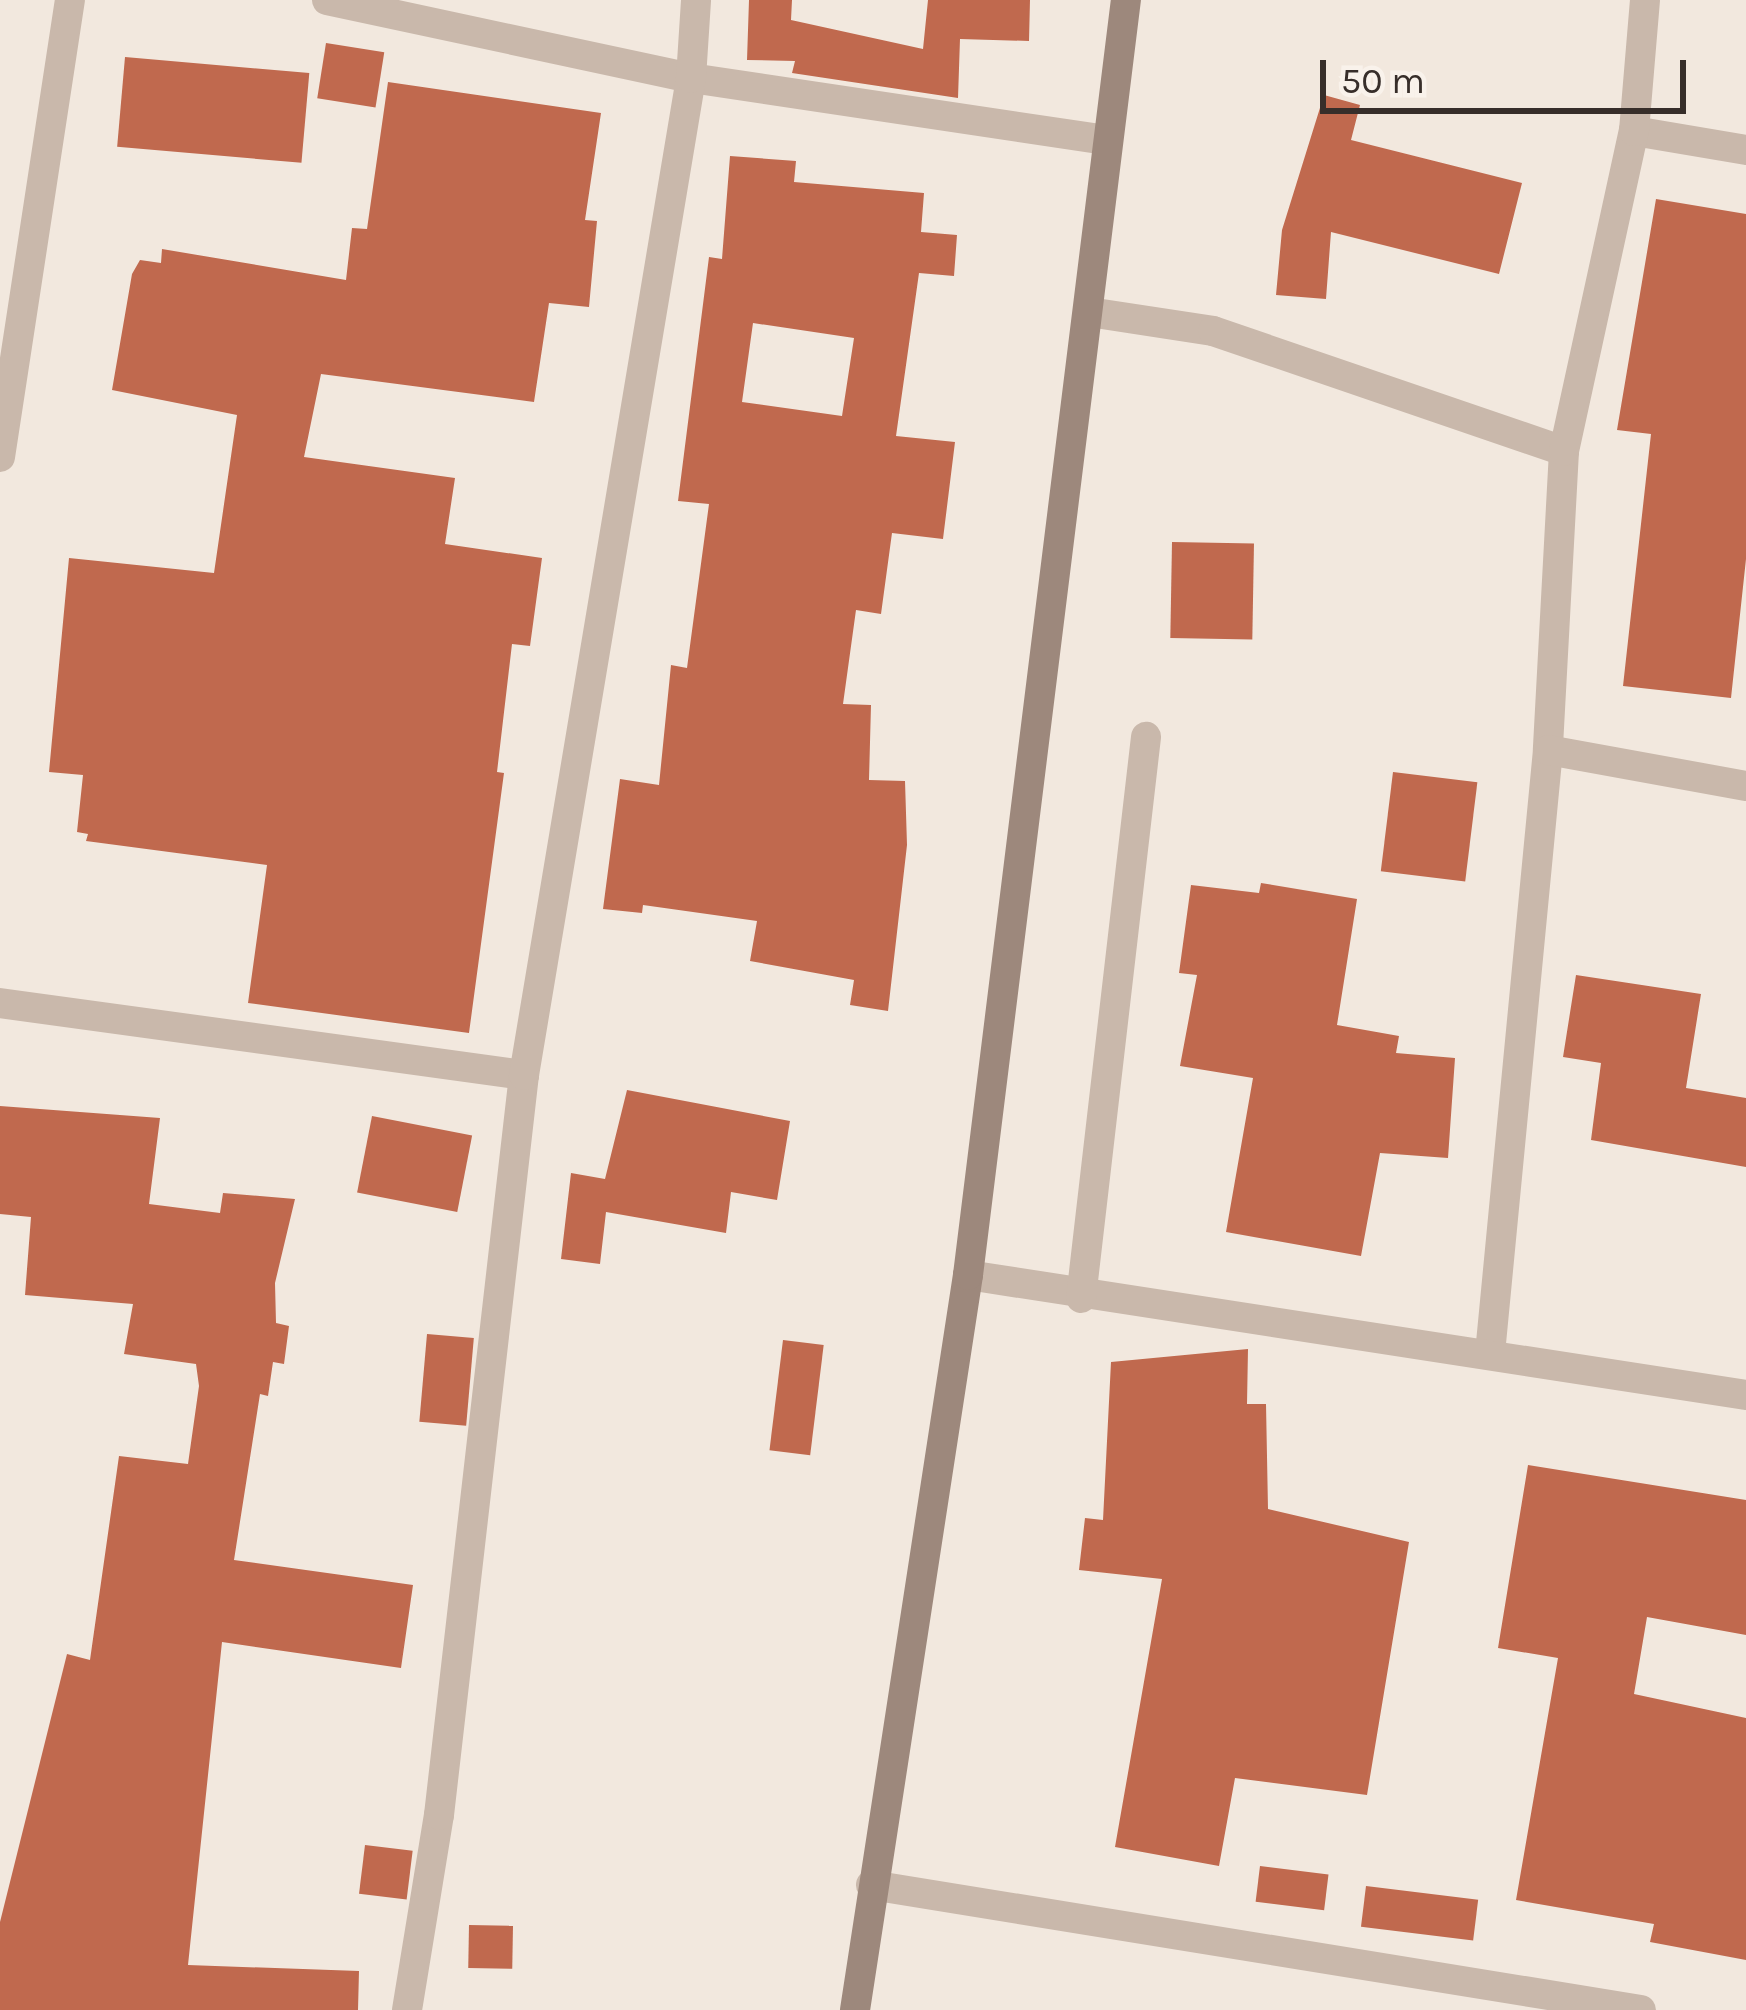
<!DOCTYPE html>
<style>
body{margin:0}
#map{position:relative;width:1746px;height:2010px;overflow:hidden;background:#f2e8de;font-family:Karla,sans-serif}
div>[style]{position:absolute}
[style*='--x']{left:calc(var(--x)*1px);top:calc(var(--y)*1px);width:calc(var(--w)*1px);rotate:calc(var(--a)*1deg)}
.building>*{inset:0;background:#c0694e;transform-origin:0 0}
.street>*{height:30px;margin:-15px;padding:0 15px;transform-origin:15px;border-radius:15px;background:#c9b8ab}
.secondary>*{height:30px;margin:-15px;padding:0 15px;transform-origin:15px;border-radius:15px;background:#9d887c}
span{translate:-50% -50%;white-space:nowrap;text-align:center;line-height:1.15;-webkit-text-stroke:9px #f9f2eb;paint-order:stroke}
.scale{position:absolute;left:1320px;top:60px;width:366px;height:54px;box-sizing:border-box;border:6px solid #372e2a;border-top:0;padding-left:15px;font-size:36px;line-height:42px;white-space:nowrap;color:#372e2a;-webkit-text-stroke:9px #f9f2eb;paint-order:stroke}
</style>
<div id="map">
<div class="building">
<i style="clip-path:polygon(749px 0,792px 0,791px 20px,923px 49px,928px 0,1030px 0,1029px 41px,960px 39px,958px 98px,792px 73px,795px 61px,747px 60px)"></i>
<i style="left:326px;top:43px;width:59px;height:56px;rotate:9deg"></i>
<i style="left:125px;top:57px;width:185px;height:90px;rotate:5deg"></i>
<i style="clip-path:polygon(388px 82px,601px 113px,585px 220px,597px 221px,589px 307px,549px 303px,534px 402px,321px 374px,304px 457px,455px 478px,445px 544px,542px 558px,530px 646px,512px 644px,497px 772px,504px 773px,469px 1033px,248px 1003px,267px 865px,86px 841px,88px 834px,77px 832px,83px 775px,49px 772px,69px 558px,214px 573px,237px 415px,112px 390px,132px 274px,140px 260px,161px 263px,162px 249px,346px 280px,352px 228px,367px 229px)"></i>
<i style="clip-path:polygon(1324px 95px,1360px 105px,1351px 140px,1522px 183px,1499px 274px,1331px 232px,1326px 299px,1276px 295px,1282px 230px)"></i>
<i style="clip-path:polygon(evenodd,730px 156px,796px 161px,794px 182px,924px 193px,921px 232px,957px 235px,954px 276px,919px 273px,896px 436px,955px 442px,943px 539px,892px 533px,881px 614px,856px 610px,843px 704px,871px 705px,869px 780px,905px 781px,907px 845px,888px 1011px,850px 1005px,854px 980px,750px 961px,757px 921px,643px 905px,642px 913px,603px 909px,620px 779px,659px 785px,671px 665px,687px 668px,709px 504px,678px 501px,709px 257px,722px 259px,730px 156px,753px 323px,854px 338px,842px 416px,742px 402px,753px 323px)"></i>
<i style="clip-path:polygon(1656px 199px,1746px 214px,1746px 559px,1731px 698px,1623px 686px,1651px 434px,1617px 430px)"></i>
<i style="left:1172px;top:542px;width:82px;height:96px;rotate:1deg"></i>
<i style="left:1393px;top:772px;width:85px;height:100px;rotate:7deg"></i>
<i style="clip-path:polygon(1261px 883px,1357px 899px,1337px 1025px,1399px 1036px,1396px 1053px,1455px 1058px,1448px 1158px,1380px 1153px,1361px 1256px,1226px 1232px,1253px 1078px,1180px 1066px,1197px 975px,1179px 973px,1191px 885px,1259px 893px)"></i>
<i style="clip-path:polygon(1576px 975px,1701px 994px,1686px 1088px,1746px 1098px,1746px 1167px,1591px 1140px,1601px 1063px,1563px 1057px)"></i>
<i style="clip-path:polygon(627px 1090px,790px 1121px,777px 1200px,731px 1192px,726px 1233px,606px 1212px,600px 1264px,561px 1259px,571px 1173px,605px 1179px)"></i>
<i style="clip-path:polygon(0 1106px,160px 1118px,149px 1204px,220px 1213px,223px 1193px,295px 1199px,275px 1283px,276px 1323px,289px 1326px,284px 1364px,273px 1362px,268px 1396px,260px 1394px,234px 1560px,413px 1585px,401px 1668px,222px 1642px,188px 1965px,359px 1971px,358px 2010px,0 2010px,0 1922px,67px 1654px,90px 1660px,119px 1456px,188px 1464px,199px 1386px,196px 1364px,124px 1354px,133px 1304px,25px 1295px,31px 1217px,0 1214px)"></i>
<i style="left:372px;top:1116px;width:102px;height:78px;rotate:11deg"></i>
<i style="left:427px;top:1334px;width:47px;height:88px;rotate:5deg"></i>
<i style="left:783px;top:1340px;width:41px;height:111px;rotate:7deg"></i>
<i style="clip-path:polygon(1248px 1349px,1247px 1404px,1266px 1404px,1268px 1509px,1409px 1542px,1367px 1795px,1235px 1778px,1219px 1866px,1115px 1847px,1162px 1579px,1079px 1570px,1085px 1518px,1103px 1520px,1111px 1362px)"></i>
<i style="clip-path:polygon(1528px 1465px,1746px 1500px,1746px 1635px,1647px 1617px,1634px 1694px,1746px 1718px,1746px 1960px,1650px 1942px,1654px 1924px,1516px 1900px,1558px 1658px,1498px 1648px)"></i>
<i style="left:365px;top:1845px;width:48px;height:49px;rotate:7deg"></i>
<i style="left:1260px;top:1866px;width:69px;height:36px;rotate:7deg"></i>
<i style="left:1366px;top:1886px;width:113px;height:41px;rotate:7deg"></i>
<i style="left:469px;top:1925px;width:44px;height:43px;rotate:1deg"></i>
</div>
<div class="street">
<i style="--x:327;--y:0;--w:372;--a:12.1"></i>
<i style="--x:691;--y:78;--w:419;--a:8.5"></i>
<i style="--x:1634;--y:131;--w:114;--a:9.6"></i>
<i style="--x:1089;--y:312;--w:125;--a:8.7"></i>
<i style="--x:1213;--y:331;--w:371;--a:18.9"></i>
<i style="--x:1564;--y:451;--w:299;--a:93.1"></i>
<i style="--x:1548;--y:750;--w:606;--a:95.49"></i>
<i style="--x:1564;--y:451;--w:328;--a:-77.7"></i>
<i style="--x:1634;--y:131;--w:131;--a:-85.2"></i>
<i style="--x:0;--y:457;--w:462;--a:-81.3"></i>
<i style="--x:1548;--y:750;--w:201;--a:10.3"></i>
<i style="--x:0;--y:1003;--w:529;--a:7.82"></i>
<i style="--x:968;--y:1275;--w:787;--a:8.77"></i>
<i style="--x:1081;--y:1298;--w:565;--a:-83.39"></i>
<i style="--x:871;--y:1885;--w:780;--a:9.22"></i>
<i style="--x:407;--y:2010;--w:198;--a:-80.7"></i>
<i style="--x:439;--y:1815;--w:745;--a:-83.45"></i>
<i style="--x:524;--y:1075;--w:1011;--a:-80.49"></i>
<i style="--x:691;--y:78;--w:78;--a:-86.3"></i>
</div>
<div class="secondary">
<i style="--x:855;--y:2010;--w:744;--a:-81.26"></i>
<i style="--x:968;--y:1275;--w:1285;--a:-82.94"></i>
</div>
<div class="scale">50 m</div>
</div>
